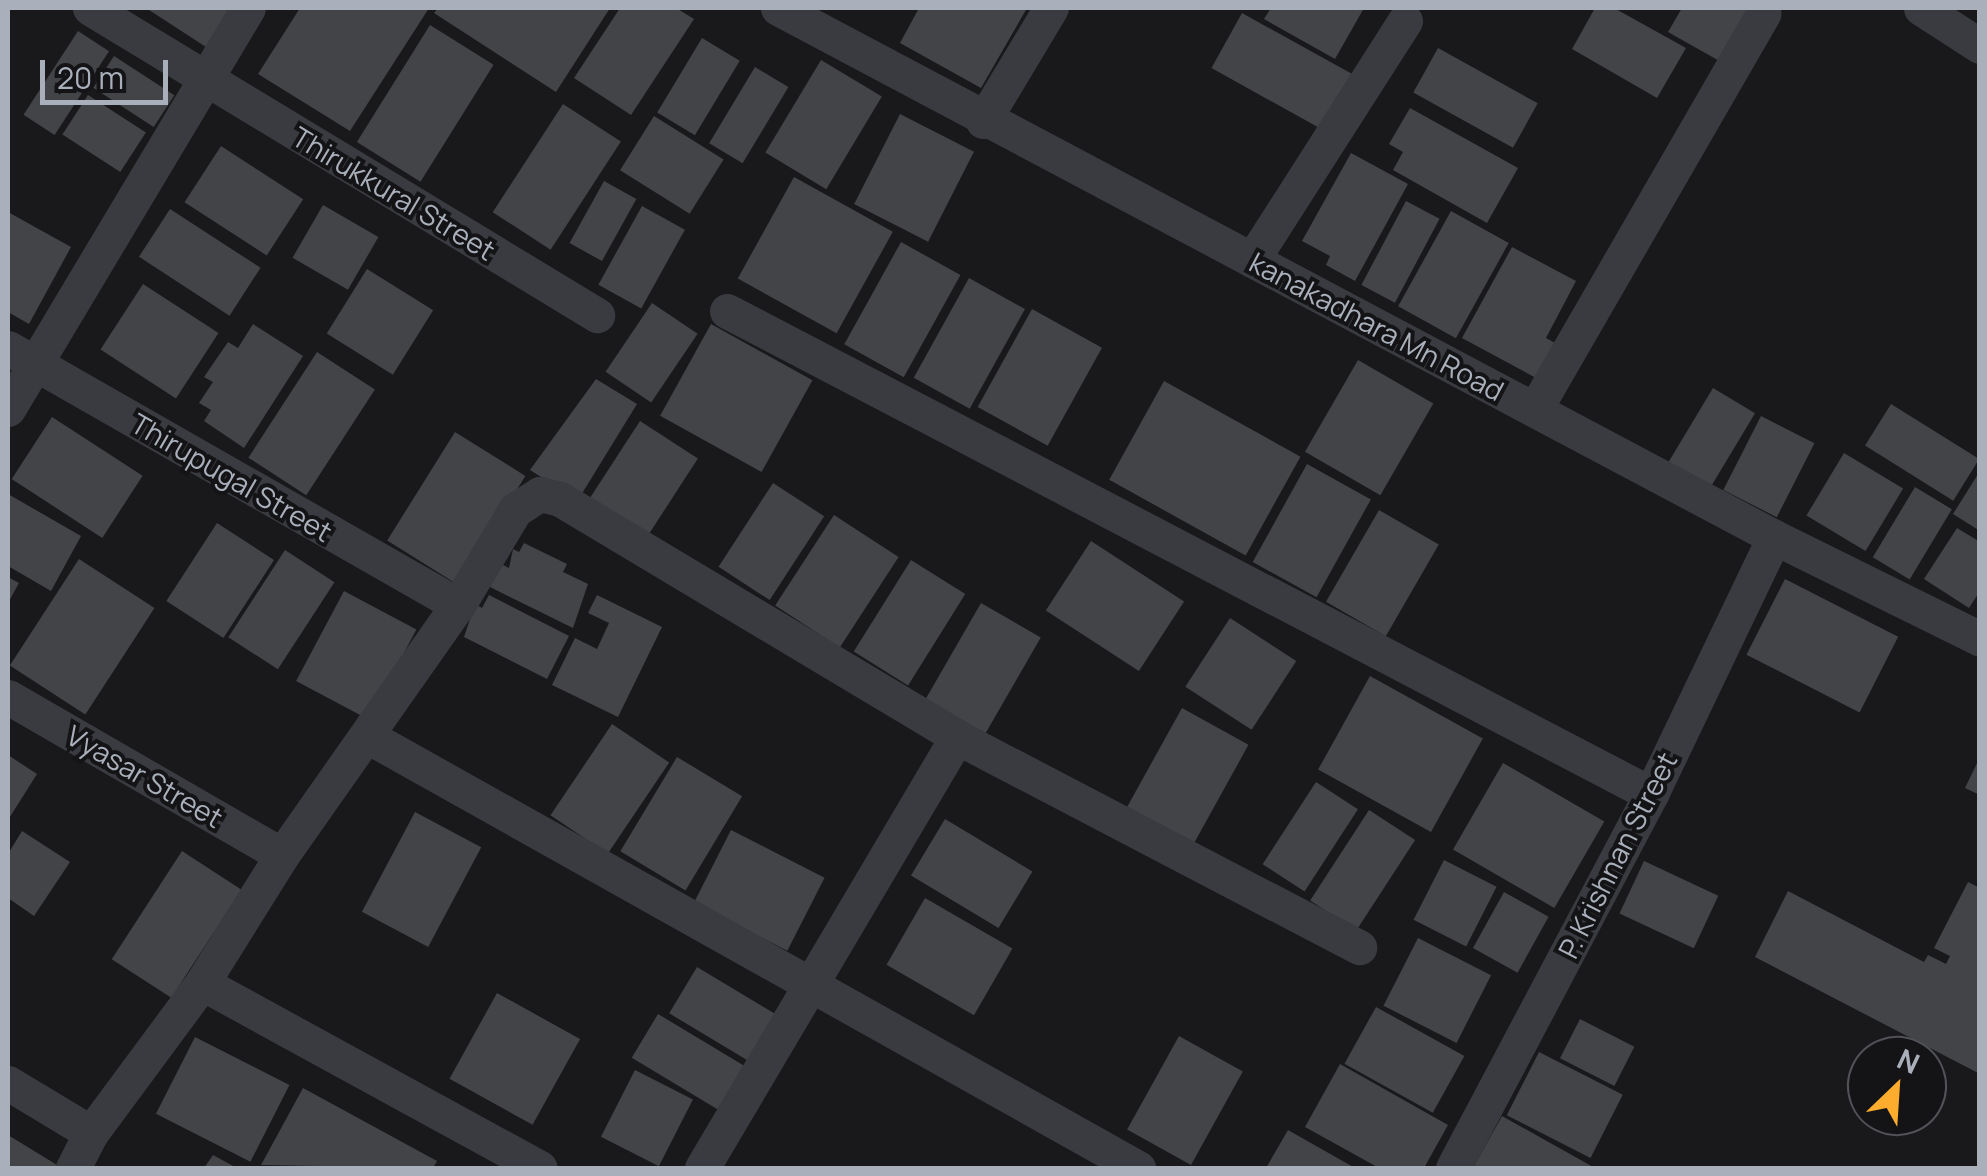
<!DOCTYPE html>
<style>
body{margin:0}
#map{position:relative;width:1987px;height:1176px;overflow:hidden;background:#19191b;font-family:Manrope,sans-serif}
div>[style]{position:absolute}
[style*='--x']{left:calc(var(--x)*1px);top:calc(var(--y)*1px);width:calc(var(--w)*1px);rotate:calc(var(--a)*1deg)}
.building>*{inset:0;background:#434448;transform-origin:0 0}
.minor>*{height:35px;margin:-17.5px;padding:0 17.5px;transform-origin:17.5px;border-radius:17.5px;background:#393b40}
span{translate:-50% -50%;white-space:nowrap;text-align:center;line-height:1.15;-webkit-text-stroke:8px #141416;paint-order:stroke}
.street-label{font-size:28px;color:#aab0bb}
.frame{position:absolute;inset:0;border:10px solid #aab0bb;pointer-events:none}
.north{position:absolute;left:1847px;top:1036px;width:100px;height:100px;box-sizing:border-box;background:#141416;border:2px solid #505258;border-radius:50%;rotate:25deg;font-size:28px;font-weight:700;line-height:40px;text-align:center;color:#aab0bb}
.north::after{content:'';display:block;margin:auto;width:35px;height:45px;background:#feac2e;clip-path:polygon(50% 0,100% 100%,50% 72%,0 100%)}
.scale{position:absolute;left:40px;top:60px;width:128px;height:45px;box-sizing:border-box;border:5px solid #aab0bb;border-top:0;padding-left:12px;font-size:30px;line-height:35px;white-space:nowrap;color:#aab0bb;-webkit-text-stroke:8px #141416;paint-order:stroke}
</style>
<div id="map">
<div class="building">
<i style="clip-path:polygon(146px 8px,236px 8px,209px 49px)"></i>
<i style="clip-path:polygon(300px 8px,429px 8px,350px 131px,258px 74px)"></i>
<i style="clip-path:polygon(438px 8px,610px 8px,556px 92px,434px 13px)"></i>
<i style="clip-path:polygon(620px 8px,676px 8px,694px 19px,631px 115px,574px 78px)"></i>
<i style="clip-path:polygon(919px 8px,1027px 8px,981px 88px,900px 43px)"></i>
<i style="clip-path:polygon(1271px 8px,1364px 8px,1335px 59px,1264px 19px)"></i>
<i style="clip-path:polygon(1595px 8px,1614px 8px,1686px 48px,1657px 98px,1572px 49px)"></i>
<i style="clip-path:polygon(1682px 8px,1754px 8px,1723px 63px,1668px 32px)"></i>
<i style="left:1242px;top:13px;width:125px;height:63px;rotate:29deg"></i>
<i style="left:430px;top:25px;width:75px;height:138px;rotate:32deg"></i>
<i style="left:78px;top:31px;width:37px;height:100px;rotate:33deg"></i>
<i style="left:702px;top:38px;width:44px;height:87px;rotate:31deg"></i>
<i style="left:1438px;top:48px;width:114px;height:51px;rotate:29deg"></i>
<i style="left:114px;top:56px;width:72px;height:38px;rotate:33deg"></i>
<i style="left:821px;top:60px;width:71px;height:108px;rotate:31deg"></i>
<i style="left:755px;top:67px;width:39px;height:89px;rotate:31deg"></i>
<i style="left:88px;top:95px;width:69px;height:47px;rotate:33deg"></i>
<i style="left:563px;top:104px;width:69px;height:129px;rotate:33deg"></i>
<i style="clip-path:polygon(1410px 108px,1518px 168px,1487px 223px,1393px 170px,1403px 152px,1389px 144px)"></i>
<i style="left:900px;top:114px;width:83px;height:101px;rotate:27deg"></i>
<i style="left:654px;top:116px;width:82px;height:64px;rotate:32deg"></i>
<i style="left:221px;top:146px;width:98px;height:67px;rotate:33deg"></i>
<i style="clip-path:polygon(1351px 153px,1408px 184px,1355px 281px,1326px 265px,1330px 256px,1302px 241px)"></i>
<i style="left:794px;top:177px;width:113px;height:116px;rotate:29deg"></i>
<i style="left:604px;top:181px;width:37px;height:71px;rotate:29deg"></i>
<i style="left:1406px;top:201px;width:38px;height:95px;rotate:28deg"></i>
<i style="left:323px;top:205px;width:64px;height:61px;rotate:30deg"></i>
<i style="left:642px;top:206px;width:49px;height:90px;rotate:29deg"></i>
<i style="left:170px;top:209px;width:108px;height:57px;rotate:33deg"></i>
<i style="left:1451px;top:211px;width:66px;height:109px;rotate:29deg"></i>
<i style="clip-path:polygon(8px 212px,71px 247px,29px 324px,8px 312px)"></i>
<i style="left:901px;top:242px;width:68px;height:117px;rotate:29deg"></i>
<i style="clip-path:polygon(1512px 247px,1576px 281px,1546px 338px,1555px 343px,1536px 378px,1462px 338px)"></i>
<i style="left:367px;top:269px;width:78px;height:76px;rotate:32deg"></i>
<i style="left:969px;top:278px;width:64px;height:114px;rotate:29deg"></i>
<i style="left:143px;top:284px;width:90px;height:78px;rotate:33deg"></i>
<i style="left:652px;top:303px;width:55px;height:83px;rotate:34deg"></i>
<i style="left:1032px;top:309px;width:80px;height:112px;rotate:29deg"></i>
<i style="clip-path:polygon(253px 324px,303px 356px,244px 448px,204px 421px,211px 410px,199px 403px,213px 382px,204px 377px,228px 342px,238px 348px)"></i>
<i style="left:711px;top:324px;width:116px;height:105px;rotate:29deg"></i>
<i style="left:317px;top:352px;width:69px;height:126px;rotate:33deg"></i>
<i style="left:1358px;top:360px;width:87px;height:106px;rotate:30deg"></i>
<i style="clip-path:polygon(596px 379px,637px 404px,578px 500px,530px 470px)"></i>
<i style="left:1164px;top:381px;width:156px;height:113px;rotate:29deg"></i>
<i style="left:1713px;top:388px;width:49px;height:86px;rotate:31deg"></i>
<i style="left:1891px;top:404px;width:104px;height:49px;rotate:32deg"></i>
<i style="left:1761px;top:416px;width:60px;height:83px;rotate:27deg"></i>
<i style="left:52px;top:417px;width:108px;height:74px;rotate:33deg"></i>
<i style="left:640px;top:421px;width:69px;height:97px;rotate:33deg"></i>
<i style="left:455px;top:432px;width:83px;height:128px;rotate:32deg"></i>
<i style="left:1844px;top:453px;width:69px;height:73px;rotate:31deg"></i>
<i style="left:1307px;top:464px;width:73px;height:112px;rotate:29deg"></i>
<i style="clip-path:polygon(1980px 471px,1980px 531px,1953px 514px)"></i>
<i style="left:773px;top:483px;width:61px;height:100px;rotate:33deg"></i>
<i style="left:1915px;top:487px;width:43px;height:82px;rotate:31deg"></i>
<i style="clip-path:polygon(8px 494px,81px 536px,51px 591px,8px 566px)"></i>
<i style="left:1379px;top:510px;width:69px;height:106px;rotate:30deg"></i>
<i style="left:834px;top:515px;width:77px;height:108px;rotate:33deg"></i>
<i style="left:217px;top:523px;width:68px;height:93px;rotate:33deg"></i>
<i style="clip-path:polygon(1957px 528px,1980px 542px,1980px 591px,1969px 608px,1924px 579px)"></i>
<i style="left:1091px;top:541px;width:111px;height:83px;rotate:33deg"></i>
<i style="clip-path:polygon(524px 543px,567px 564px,563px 572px,588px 584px,573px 628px,490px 587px,501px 564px,509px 568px,513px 549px,519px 552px)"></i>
<i style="left:285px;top:550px;width:59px;height:104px;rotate:33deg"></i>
<i style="left:79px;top:559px;width:90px;height:127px;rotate:33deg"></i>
<i style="left:911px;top:560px;width:64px;height:108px;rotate:32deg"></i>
<i style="clip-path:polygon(8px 577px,19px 583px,8px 603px)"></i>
<i style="left:1785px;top:579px;width:127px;height:85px;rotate:27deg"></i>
<i style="left:344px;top:591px;width:82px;height:102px;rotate:28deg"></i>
<i style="clip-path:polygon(489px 595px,569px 636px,547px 679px,464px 637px,475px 604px,482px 608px)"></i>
<i style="clip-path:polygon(597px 595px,662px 627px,618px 717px,552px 685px,575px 638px,597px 649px,609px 623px,588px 613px)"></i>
<i style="left:981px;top:603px;width:69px;height:111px;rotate:30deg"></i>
<i style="left:1230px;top:618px;width:79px;height:82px;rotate:33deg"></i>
<i style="left:1370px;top:676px;width:129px;height:107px;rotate:29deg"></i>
<i style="left:1182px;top:708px;width:76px;height:113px;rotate:29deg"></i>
<i style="left:612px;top:724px;width:69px;height:110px;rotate:34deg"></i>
<i style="clip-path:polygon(8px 755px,37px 774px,8px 820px)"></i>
<i style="left:677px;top:757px;width:76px;height:110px;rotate:31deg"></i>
<i style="clip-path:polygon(1980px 757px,1980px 795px,1965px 788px)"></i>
<i style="left:1503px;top:763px;width:117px;height:100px;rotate:30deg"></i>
<i style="left:1316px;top:782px;width:50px;height:98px;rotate:33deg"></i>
<i style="left:1369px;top:810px;width:55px;height:108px;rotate:33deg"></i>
<i style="left:415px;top:812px;width:75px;height:113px;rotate:28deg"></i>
<i style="left:945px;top:819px;width:102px;height:66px;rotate:31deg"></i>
<i style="left:731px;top:830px;width:105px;height:82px;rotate:27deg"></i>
<i style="clip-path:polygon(22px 831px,70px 862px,34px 916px,8px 898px,8px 854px)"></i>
<i style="left:182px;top:851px;width:71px;height:129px;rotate:33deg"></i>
<i style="left:1444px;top:860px;width:59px;height:67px;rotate:27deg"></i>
<i style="left:1644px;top:861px;width:82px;height:58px;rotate:25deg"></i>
<i style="clip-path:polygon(1968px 882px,1980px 888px,1980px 1074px,1755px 957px,1788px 891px,1924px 962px,1928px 955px,1946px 964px,1950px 956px,1934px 948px)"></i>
<i style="left:1504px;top:892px;width:51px;height:64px;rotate:29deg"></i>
<i style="left:925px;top:898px;width:101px;height:77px;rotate:30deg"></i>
<i style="left:1418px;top:938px;width:82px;height:76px;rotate:27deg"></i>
<i style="left:697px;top:967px;width:100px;height:54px;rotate:31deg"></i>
<i style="left:497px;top:993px;width:95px;height:98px;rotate:29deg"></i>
<i style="left:1376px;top:1007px;width:101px;height:65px;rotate:29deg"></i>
<i style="left:658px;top:1014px;width:100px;height:51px;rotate:31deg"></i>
<i style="left:1580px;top:1019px;width:61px;height:44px;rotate:27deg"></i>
<i style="left:1179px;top:1036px;width:73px;height:107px;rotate:29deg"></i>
<i style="left:195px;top:1037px;width:106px;height:86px;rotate:27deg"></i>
<i style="left:1539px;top:1052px;width:94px;height:71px;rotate:27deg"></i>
<i style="clip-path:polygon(1340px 1064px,1448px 1125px,1424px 1168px,1379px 1168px,1305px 1127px)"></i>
<i style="left:635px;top:1070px;width:65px;height:75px;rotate:27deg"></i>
<i style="clip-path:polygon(303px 1088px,437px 1161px,433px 1168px,261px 1165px)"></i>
<i style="clip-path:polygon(1502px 1116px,1595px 1168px,1473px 1168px)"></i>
<i style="clip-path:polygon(1288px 1130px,1355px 1168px,1266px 1168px)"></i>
<i style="clip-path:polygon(8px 1135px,62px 1168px,8px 1168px)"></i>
<i style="clip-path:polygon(213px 1155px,237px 1168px,204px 1168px)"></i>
</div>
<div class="minor">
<i style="--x:90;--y:8;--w:593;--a:31.2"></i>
<i style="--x:778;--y:8;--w:1128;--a:27.97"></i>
<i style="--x:1774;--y:537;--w:230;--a:26.3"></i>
<i style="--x:1921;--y:8;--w:70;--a:32.8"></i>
<i style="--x:983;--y:121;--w:132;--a:-59"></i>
<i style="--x:1252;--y:260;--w:284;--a:-57.4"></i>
<i style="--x:727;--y:311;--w:1043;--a:27.6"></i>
<i style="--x:8;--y:348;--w:518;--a:29.73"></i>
<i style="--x:8;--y:409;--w:467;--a:-59.1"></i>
<i style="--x:1535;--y:409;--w:457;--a:-60"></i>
<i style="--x:8;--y:697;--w:316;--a:30"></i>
<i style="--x:369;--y:737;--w:882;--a:29.27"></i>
<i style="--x:202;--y:983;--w:385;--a:28.7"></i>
<i style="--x:8;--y:1083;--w:97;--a:31.1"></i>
<i style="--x:73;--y:1168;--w:39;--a:-63"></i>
<i style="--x:91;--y:1133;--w:187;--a:-53.5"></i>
<i style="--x:202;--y:983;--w:151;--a:-58"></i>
<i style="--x:282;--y:855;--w:306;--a:-54.9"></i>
<i style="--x:458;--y:605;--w:111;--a:-59"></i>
<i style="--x:515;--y:510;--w:30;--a:-33"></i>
<i style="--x:540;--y:494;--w:21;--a:14"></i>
<i style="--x:560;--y:499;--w:463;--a:30.9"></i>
<i style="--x:957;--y:737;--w:454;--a:27.6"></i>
<i style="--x:702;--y:1168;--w:501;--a:-59.39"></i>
<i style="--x:1453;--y:1168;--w:423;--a:-62.1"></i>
<i style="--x:1651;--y:794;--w:285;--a:-64.4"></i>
</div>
<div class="street-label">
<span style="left:394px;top:193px;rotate:31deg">Thirukkural Street</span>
<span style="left:1377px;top:326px;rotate:28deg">kanakadhara Mn Road</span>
<span style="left:232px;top:477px;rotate:30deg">Thirupugal Street</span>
<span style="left:145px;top:776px;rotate:30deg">Vyasar Street</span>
<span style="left:1617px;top:855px;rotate:-63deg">P. Krishnan Street</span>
</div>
<div class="frame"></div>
<div class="north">N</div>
<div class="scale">20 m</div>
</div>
